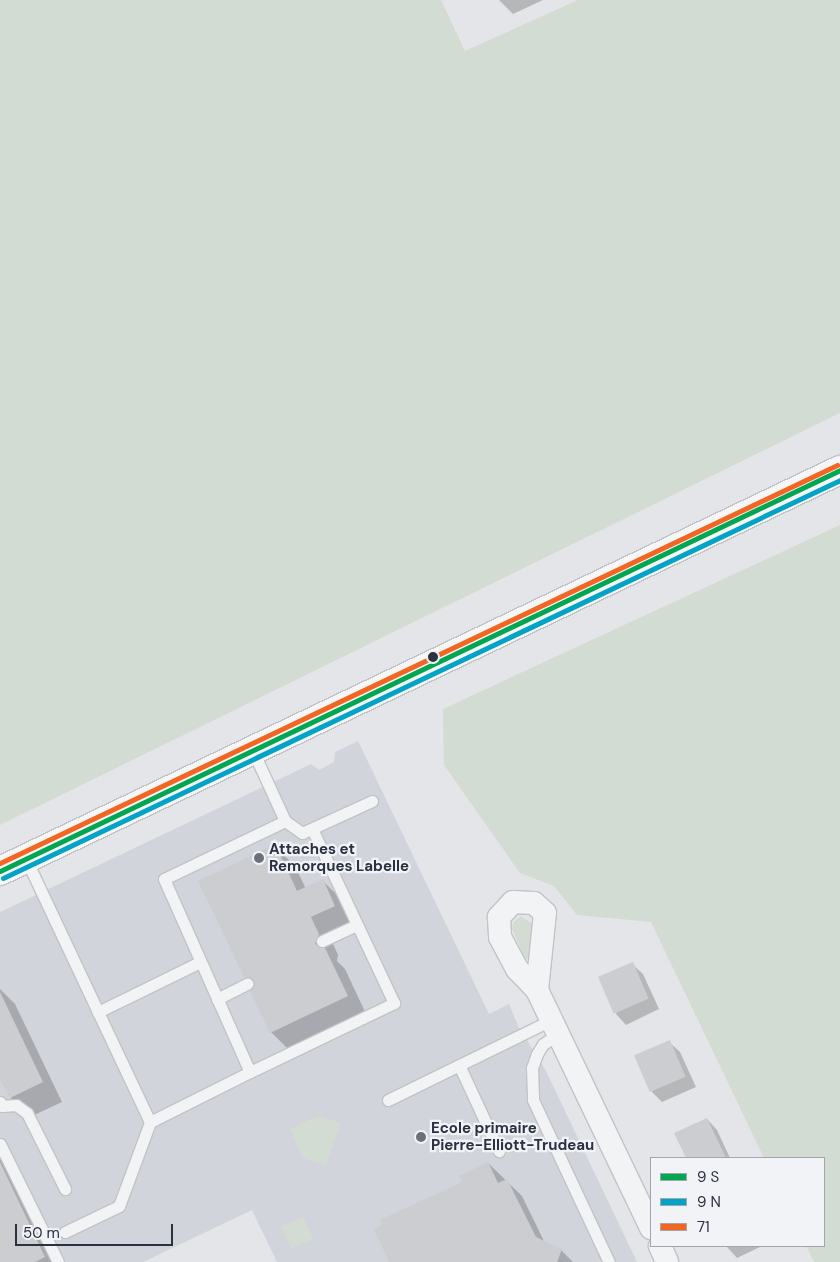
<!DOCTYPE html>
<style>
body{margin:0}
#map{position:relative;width:840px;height:1262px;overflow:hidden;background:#e3e5e8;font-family:"DM Sans",sans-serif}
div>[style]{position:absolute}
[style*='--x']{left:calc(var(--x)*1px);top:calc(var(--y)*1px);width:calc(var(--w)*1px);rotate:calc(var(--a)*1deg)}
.built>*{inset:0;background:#d1d4db}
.green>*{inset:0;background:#d3dcd3;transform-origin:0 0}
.shadow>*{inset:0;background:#0003}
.building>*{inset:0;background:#cbcdd0;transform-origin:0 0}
.roads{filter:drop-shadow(1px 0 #c1c3c6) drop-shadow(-1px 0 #c1c3c6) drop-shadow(0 1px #c1c3c6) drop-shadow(0 -1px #c1c3c6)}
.service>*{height:11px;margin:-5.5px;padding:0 5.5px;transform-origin:5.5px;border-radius:5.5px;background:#f2f3f5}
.minor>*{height:22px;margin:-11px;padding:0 11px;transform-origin:11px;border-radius:11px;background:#f2f3f5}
.primary>*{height:28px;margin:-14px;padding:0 14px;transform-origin:14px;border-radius:14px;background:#f6f6f7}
.bus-1>*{height:5px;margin:-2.5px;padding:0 2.5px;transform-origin:2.5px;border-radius:2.5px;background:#00a651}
.bus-2>*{height:5px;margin:-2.5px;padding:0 2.5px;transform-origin:2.5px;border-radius:2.5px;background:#02a3c7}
.bus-3>*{height:5px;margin:-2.5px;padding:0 2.5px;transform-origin:2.5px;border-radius:2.5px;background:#f26522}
.dots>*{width:14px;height:14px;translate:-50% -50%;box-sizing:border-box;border:2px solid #f1f3f7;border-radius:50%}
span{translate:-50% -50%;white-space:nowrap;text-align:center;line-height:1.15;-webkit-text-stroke:4.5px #f1f3f7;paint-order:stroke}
.poi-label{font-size:15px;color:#2a3141;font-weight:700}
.left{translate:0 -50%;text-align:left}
.legend{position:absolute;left:650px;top:1157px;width:175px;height:90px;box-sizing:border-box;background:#f1f3f7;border:1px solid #a1a5ae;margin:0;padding:6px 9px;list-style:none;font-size:15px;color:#2a3141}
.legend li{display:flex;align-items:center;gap:10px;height:25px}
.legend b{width:25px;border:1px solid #a1a5ae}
.scale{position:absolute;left:15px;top:1224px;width:158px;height:22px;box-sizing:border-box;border:2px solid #2a3141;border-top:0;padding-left:6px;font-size:15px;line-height:18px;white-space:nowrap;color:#2a3141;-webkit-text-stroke:4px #f1f3f7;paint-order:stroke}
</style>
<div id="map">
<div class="built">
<i style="clip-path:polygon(358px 741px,489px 1014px,509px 1004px,518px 1026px,546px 1071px,637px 1262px,277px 1262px,252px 1210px,143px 1262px,0 1262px,0 912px,311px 764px,319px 770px,334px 762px,335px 752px)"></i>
</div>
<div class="green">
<i style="clip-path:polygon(0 0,441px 0,465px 51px,578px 0,840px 0,840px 413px,0 825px)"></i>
<i style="clip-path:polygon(840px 525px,840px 1262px,814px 1262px,806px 1246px,824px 1246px,824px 1158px,764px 1158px,651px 922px,577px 915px,554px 886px,520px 873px,444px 765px,443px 709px)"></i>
<i style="clip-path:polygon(521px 916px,533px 924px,530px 957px,526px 960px,512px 929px,513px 923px)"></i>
<i style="clip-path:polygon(318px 1116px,341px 1123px,326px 1165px,303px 1158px,290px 1129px)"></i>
<i style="left:303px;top:1217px;width:24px;height:24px;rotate:66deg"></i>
</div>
<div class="shadow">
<i style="clip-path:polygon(499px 0,543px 0,513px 14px)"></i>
<i style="clip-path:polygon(275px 846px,295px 866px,306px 889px,323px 881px,343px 901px,354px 926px,330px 937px,338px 955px,337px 961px,345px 969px,367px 1016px,291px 1052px,271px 1032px,252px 991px,254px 985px,245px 976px)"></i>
<i style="clip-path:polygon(632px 964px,643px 974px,659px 1009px,626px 1025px,616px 1014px)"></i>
<i style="clip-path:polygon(0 989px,15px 1004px,62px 1102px,30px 1117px,10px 1097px,0 1077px)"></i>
<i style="clip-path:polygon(669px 1042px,680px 1052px,696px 1087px,662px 1102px,652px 1092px)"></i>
<i style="clip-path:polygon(707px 1119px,717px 1130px,730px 1158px,687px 1158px,676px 1134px)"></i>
<i style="clip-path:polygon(0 1141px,57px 1262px,0 1262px)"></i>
<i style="clip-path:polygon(488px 1163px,522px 1196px,545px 1243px,561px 1250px,573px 1262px,392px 1262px,463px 1182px)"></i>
<i style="clip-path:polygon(726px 1246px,762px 1246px,737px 1258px)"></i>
</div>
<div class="building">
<i style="clip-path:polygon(275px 844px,297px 891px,323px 879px,335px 906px,311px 917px,319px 934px,315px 944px,325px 948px,348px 996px,270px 1033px,250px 991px,254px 981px,244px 977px,198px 881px)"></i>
<i style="left:633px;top:962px;width:40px;height:38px;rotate:67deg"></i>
<i style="clip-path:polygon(0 992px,43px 1082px,10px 1098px,0 1080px)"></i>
<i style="left:670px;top:1040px;width:40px;height:39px;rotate:67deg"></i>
<i style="clip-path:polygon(707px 1118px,726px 1158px,686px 1158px,674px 1133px)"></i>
<i style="clip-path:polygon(0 1162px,45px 1257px,35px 1262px,0 1262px)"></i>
<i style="clip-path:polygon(488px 1162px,498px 1183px,507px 1179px,536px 1237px,562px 1249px,557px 1262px,389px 1262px,374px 1229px,382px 1225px,380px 1220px,462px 1182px,459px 1176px)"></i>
</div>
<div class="roads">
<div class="service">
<i style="--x:253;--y:751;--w:77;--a:65.4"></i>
<i style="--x:285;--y:821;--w:134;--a:154.4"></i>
<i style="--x:164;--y:879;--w:211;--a:66"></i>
<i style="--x:250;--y:1072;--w:160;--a:-25.6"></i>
<i style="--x:394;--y:1003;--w:192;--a:-115.2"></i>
<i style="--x:285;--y:821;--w:21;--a:35"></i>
<i style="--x:302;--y:833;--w:77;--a:-24.6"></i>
<i style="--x:26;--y:859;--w:169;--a:64.8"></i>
<i style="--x:322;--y:941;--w:38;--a:-25"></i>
<i style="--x:200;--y:962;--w:114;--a:153.9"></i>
<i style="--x:98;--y:1012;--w:122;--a:64.7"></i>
<i style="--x:150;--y:1122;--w:112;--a:-26.6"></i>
<i style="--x:217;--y:999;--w:34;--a:-27"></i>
<i style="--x:558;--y:1034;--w:18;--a:146"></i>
<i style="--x:543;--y:1044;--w:12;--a:121"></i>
<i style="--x:537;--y:1054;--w:15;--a:110"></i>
<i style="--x:532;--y:1068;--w:32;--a:88"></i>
<i style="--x:533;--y:1100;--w:179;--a:64.9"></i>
<i style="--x:459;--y:1065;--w:95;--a:65.1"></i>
<i style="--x:388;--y:1100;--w:182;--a:-26.1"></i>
<i style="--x:0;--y:1102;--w:4;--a:63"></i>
<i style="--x:2;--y:1106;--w:14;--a:-4"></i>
<i style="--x:16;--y:1105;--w:14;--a:36"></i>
<i style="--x:27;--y:1113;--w:85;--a:63.4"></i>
<i style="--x:0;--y:1144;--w:131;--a:63.8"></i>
<i style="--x:65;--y:1232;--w:60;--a:-25.7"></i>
<i style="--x:119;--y:1206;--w:90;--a:-69.7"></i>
</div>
<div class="minor">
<i style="--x:537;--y:990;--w:77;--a:-84.1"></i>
<i style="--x:545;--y:913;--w:15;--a:-138"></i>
<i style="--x:534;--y:903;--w:21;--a:-177"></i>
<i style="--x:513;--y:902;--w:21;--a:133"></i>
<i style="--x:499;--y:917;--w:20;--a:87"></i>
<i style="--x:500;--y:937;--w:36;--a:62"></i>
<i style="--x:517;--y:969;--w:29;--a:46"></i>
<i style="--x:537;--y:990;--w:264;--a:64.4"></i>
<i style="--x:660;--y:1246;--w:17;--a:66"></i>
</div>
<div class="primary">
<i style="--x:0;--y:871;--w:931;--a:-25.52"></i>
</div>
</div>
<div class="bus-1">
<i style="--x:0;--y:871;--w:931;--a:-25.52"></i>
</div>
<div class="bus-2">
<i style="--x:3;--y:878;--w:927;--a:-25.43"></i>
</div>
<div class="bus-3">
<i style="--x:0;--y:863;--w:927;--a:-25.43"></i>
</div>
<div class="dots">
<i style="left:433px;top:657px;background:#2a3141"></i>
<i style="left:259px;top:858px;background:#6b707b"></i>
<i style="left:421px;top:1137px;background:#6b707b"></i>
</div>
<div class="poi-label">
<span class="left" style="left:269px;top:858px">Attaches et<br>Remorques Labelle</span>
<span class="left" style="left:431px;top:1137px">Ecole primaire<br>Pierre-Elliott-Trudeau</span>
</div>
<ul class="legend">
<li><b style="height:6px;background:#00a651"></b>9 S</li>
<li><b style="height:6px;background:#02a3c7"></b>9 N</li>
<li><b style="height:6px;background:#f26522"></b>71</li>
</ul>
<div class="scale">50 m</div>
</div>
